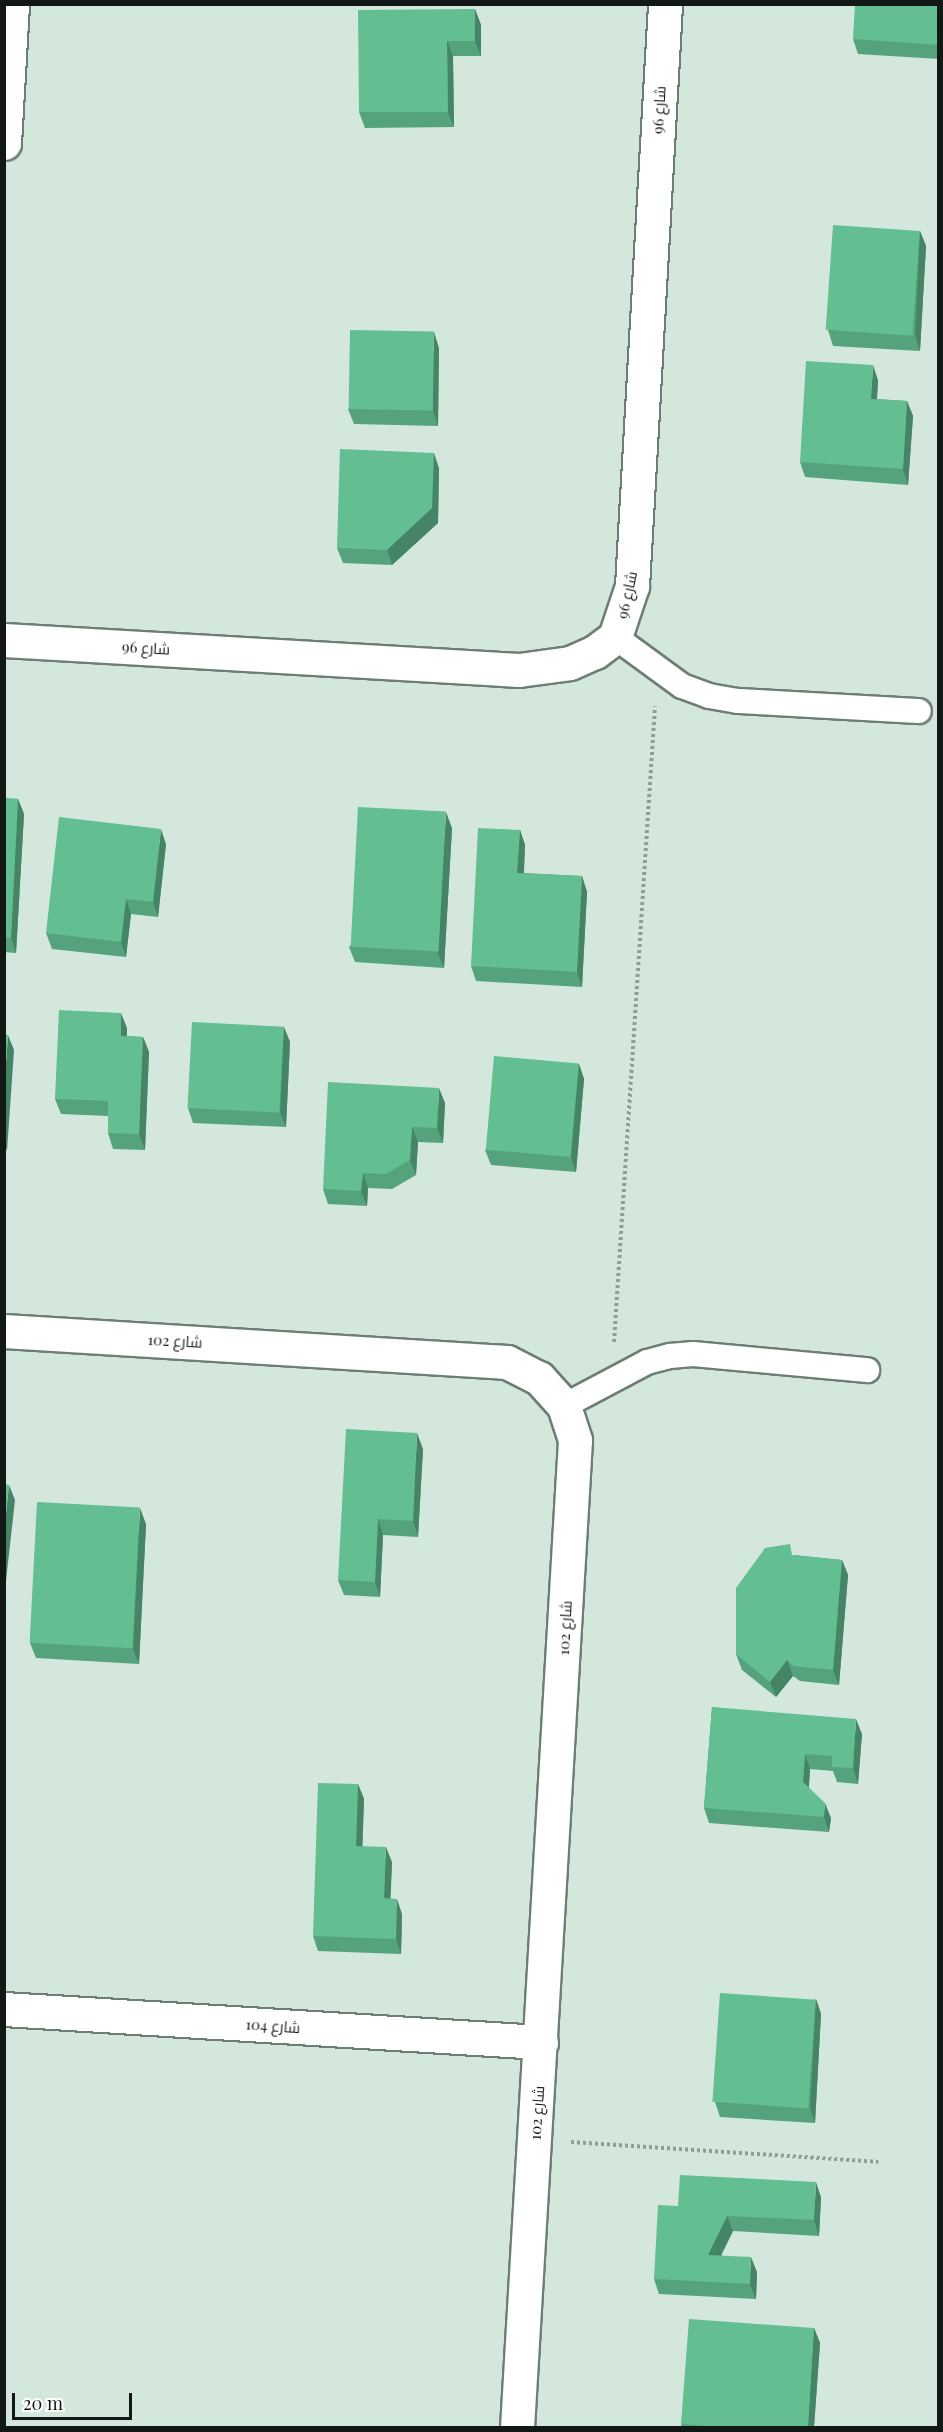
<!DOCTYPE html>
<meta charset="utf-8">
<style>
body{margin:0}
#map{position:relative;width:943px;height:2432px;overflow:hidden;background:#d4e7dc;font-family:"Playfair Display",Cairo,serif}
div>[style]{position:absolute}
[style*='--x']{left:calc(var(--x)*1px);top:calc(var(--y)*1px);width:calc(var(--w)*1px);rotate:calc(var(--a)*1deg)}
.path>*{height:4px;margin-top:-2px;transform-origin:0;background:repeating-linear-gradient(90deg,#8f9e95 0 3px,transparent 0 6px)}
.roads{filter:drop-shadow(2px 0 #6d7e74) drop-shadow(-2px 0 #6d7e74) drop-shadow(0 2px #6d7e74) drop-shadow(0 -2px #6d7e74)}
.lane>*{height:24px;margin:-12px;padding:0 12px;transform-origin:12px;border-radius:12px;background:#fff}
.street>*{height:33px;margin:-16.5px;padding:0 16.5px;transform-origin:16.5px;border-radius:16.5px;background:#fff}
.wall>*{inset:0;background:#55a37d}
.shaded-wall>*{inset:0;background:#458566}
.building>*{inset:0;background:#63be91;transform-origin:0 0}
span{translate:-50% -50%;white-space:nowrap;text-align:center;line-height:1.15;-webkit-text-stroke:4.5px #fff;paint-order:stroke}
.street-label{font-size:15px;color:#121815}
.frame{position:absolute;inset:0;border:6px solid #121815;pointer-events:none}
.scale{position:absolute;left:12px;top:2393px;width:120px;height:27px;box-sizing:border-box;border:3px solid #121815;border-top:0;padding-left:8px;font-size:18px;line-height:21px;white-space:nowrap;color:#121815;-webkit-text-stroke:4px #fff;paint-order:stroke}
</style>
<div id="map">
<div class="path">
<i style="--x:614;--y:1342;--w:637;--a:-86.31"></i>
<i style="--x:571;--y:2142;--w:308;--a:3.7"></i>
</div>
<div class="roads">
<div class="lane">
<i style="--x:615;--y:637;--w:83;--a:36.2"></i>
<i style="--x:682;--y:686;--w:29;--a:20"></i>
<i style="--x:709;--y:696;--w:29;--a:10"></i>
<i style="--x:738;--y:701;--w:181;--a:3.2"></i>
<i style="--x:564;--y:1406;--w:94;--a:-27.9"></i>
<i style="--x:647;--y:1362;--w:24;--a:-15"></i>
<i style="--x:670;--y:1356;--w:23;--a:-5"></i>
<i style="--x:693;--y:1354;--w:175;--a:5.3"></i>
</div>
<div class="street">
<i style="--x:4;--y:143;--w:139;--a:-86.7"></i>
<i style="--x:4;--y:640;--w:516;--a:3.33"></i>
<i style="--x:519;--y:670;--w:51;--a:-7.8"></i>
<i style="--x:570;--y:663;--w:27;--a:-24"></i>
<i style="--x:595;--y:652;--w:25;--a:-37"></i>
<i style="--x:615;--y:637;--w:54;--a:-71.6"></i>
<i style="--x:632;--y:586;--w:583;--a:-86.75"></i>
<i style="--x:4;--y:1331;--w:504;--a:3.53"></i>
<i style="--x:507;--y:1362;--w:36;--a:27"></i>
<i style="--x:539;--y:1378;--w:38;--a:48"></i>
<i style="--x:564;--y:1406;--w:36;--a:72"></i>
<i style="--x:575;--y:1440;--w:990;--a:93.36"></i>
<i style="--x:4;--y:2009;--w:538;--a:3.52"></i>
</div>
</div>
<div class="wall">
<i style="clip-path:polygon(939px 4px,939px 59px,858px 54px,853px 39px)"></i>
<i style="clip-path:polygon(475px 9px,481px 25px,481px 56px,453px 56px,454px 127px,365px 128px,359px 112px)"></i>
<i style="clip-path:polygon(920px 231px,926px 246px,920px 351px,833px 346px,828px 330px)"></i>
<i style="clip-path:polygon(439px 348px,438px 426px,354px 424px,348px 409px)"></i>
<i style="clip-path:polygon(878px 380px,877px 399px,907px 401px,913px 416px,908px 485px,805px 477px,800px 462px)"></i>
<i style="clip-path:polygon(439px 468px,438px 523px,392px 565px,343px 563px,337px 548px)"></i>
<i style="clip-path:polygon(4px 798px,18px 799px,24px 814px,16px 953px,4px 952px)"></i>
<i style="clip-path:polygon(452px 828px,444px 968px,355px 962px,349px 947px)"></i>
<i style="clip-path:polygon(520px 830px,525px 845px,524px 873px,582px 876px,587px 892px,582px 987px,476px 981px,471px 966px)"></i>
<i style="clip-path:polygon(166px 844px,158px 917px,131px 914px,126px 957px,52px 949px,46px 933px)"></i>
<i style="clip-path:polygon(284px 1027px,290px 1042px,286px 1127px,193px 1123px,188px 1108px)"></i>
<i style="clip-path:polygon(127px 1028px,127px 1036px,143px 1037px,149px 1052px,145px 1150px,113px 1149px,108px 1133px,108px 1116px,61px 1114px,55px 1099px)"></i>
<i style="clip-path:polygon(579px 1064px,584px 1079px,576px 1172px,491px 1165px,485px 1150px)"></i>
<i style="clip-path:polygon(445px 1103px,443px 1143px,418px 1142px,416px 1175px,392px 1189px,368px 1188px,367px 1206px,328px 1204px,323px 1189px)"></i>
<i style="clip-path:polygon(423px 1449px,418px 1537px,383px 1535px,380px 1597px,344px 1595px,338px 1580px)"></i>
<i style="clip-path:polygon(146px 1524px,139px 1664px,36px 1658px,30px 1643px)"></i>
<i style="clip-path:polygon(794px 1555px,842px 1560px,848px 1575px,839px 1685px,800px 1681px,793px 1676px,776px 1697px,742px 1670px,736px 1654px)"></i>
<i style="clip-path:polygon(712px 1707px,862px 1734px,858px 1784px,837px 1782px,833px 1771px,810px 1769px,809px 1788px,831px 1818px,829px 1832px,709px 1823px,704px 1808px)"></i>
<i style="clip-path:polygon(358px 1784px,364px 1799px,362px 1846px,392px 1862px,390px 1898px,402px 1914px,401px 1954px,318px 1951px,313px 1936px)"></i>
<i style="clip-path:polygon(816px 1999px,821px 2014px,815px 2123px,720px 2117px,715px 2102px)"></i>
<i style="clip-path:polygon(821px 2197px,819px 2236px,733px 2231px,721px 2255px,757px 2272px,756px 2299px,659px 2294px,654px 2279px,678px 2206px)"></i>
<i style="clip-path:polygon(814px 2328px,820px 2343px,814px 2427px,682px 2427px,681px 2424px)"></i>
</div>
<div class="shaded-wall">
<i style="clip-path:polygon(475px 9px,481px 25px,481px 56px,475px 41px)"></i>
<i style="clip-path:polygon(447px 41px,453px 56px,454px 127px,448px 112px)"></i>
<i style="clip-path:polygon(920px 231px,926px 246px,920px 351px,915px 335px)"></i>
<i style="clip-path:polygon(434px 332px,439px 348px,438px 426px,433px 410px)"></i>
<i style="clip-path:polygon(873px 365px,878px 380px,876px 414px,871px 399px)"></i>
<i style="clip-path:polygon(907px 401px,913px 416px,908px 485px,903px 469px)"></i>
<i style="clip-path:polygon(434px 453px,439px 468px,438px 523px,392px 565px,387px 550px)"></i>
<i style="clip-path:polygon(18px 799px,24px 814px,16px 953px,11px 938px)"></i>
<i style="clip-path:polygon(446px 812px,452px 828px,444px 968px,438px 953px)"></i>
<i style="clip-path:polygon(161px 829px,166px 844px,158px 917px,153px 902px)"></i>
<i style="clip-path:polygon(520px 830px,525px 845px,523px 888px,517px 873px)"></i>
<i style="clip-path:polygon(582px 876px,587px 892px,582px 987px,577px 972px)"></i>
<i style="clip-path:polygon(126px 899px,131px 914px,126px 957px,121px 942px)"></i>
<i style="clip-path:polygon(121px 1013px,127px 1028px,126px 1051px,121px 1036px)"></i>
<i style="clip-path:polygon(284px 1027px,290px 1042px,286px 1127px,280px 1112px)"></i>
<i style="clip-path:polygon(8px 1035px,14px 1050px,7px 1151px,4px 1144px,4px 1089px)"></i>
<i style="clip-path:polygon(143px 1037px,149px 1052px,145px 1150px,139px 1134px)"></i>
<i style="clip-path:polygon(579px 1064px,584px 1079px,576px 1172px,571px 1157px)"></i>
<i style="clip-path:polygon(439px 1088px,445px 1103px,443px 1143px,437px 1128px)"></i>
<i style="clip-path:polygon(412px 1127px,418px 1142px,416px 1175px,410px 1160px)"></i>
<i style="clip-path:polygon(363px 1173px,368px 1188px,367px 1206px,361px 1191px)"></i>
<i style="clip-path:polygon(417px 1433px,423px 1449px,418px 1537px,413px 1521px)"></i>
<i style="clip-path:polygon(9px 1485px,15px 1500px,4px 1599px,4px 1532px)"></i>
<i style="clip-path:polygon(140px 1508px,146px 1524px,139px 1664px,133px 1649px)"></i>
<i style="clip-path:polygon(378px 1519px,383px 1535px,380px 1597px,375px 1582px)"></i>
<i style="clip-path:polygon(842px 1560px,848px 1575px,839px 1685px,833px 1670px)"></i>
<i style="clip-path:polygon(787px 1660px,793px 1676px,776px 1697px,770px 1682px)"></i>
<i style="clip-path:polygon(856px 1719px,862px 1734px,858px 1784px,853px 1768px)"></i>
<i style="clip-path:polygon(805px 1754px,810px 1769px,808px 1797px,803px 1782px)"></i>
<i style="clip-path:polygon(358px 1784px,364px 1799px,362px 1861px,356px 1846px)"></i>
<i style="clip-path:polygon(825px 1803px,831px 1818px,829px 1832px,824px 1817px)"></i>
<i style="clip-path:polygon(386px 1847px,392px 1862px,390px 1914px,384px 1898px)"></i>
<i style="clip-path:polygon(397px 1899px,402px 1914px,401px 1954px,396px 1939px)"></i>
<i style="clip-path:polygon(816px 1999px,821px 2014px,815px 2123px,810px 2108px)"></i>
<i style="clip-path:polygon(816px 2182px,821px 2197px,819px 2236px,814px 2220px)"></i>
<i style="clip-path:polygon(727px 2216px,733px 2231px,714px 2270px,708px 2255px)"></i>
<i style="clip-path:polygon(751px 2257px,757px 2272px,756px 2299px,750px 2284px)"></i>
<i style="clip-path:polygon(814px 2328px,820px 2343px,814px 2427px,808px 2427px)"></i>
</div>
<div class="building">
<i style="clip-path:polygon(855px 4px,939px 4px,939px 45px,853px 39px)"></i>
<i style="clip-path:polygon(475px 9px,475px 41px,447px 41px,448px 112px,359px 112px,358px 10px)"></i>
<i style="left:833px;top:225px;width:87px;height:105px;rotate:4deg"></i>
<i style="left:350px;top:330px;width:84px;height:79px;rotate:1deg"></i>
<i style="clip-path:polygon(806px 361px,873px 365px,871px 399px,907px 401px,903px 469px,800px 462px)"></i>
<i style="clip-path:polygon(340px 449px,434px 453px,432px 508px,387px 550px,337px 548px)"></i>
<i style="clip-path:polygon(4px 798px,18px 799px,11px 938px,4px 937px)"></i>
<i style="left:358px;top:807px;width:88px;height:140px;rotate:3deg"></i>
<i style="clip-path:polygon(59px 817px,161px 829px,153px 902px,126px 899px,121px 942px,46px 933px)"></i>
<i style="clip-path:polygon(478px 828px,520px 830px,517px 873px,582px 876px,577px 972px,471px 966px)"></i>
<i style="clip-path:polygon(59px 1010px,121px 1013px,121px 1036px,143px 1037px,139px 1134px,108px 1133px,108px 1101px,55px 1099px)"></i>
<i style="left:192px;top:1022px;width:92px;height:86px;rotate:3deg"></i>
<i style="clip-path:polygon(4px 1035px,8px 1035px,4px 1089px)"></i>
<i style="left:494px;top:1056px;width:85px;height:94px;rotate:5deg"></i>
<i style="clip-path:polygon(328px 1082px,439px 1088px,437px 1128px,412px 1127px,410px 1160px,386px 1174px,363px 1173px,361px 1191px,323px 1189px)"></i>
<i style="clip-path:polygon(346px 1429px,417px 1433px,413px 1521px,378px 1519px,375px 1582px,338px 1580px)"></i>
<i style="clip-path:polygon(4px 1484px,9px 1485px,4px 1532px)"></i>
<i style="left:37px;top:1502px;width:103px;height:141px;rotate:3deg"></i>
<i style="clip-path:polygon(790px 1544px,792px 1555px,842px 1560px,833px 1670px,794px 1666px,787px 1660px,770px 1682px,736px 1654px,736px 1588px,765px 1548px)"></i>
<i style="clip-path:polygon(712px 1707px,856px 1719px,853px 1768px,832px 1767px,832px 1756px,805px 1754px,803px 1782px,825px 1803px,824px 1817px,704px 1808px)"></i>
<i style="clip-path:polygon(318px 1783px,358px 1784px,356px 1846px,386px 1847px,384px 1898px,397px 1899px,396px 1939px,313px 1936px)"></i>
<i style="left:720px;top:1993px;width:96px;height:109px;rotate:4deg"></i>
<i style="clip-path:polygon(680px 2175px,816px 2182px,814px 2220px,727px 2216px,708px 2255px,751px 2257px,750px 2284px,654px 2279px,658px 2205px,678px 2206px)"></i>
<i style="clip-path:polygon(689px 2319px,814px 2328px,808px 2427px,723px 2427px,681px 2424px)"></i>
</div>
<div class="street-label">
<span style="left:659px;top:110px;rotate:-87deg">شارع 96</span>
<span style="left:627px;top:595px;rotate:-78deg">شارع 96</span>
<span style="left:146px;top:648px;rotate:3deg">شارع 96</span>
<span style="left:175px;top:1341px;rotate:3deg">شارع 102</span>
<span style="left:565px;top:1628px;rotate:-87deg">شارع 102</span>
<span style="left:273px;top:2026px;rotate:4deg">شارع 104</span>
<span style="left:537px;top:2113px;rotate:-86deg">شارع 102</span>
</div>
<div class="frame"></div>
<div class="scale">20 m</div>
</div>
